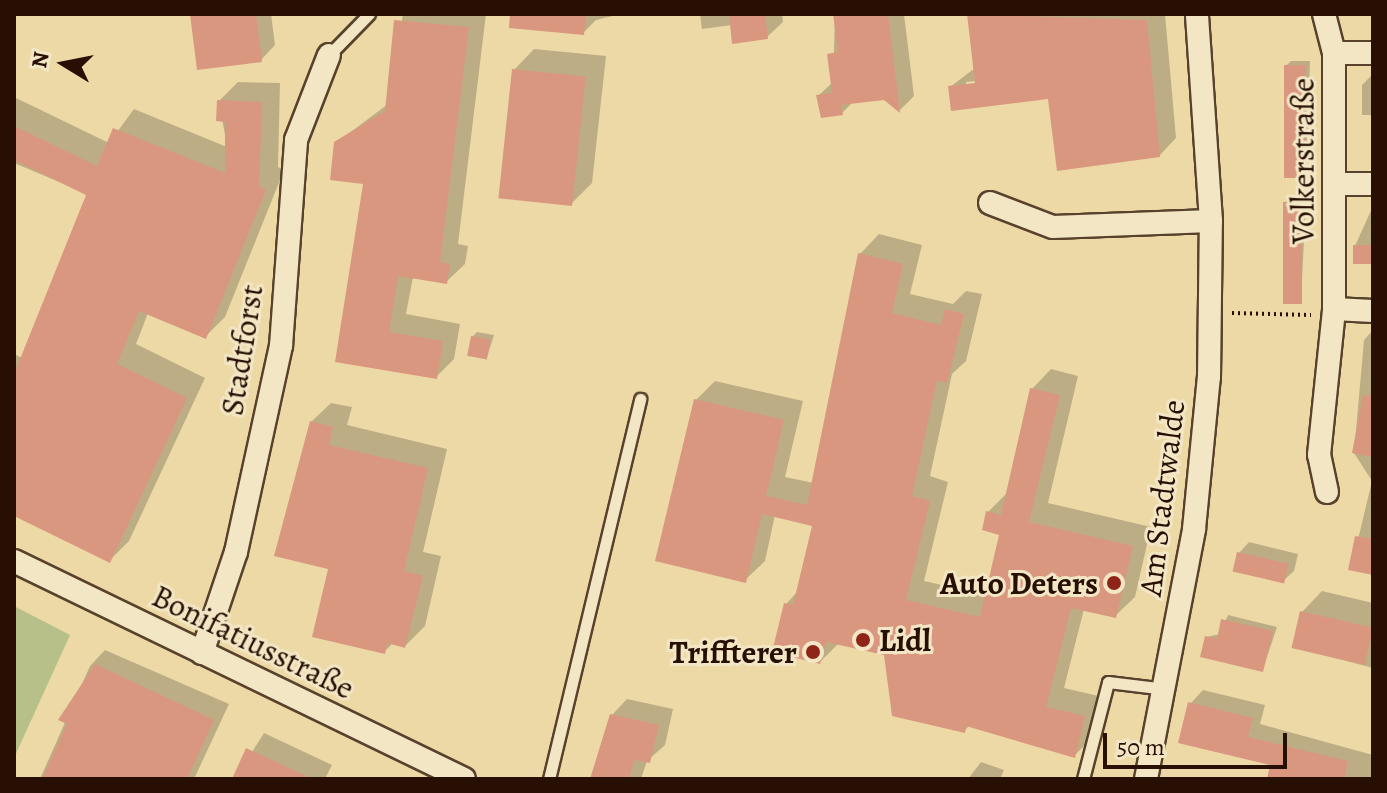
<!DOCTYPE html>
<meta charset="utf-8">
<style>
body{margin:0}
#map{position:relative;width:1387px;height:793px;overflow:hidden;background:#ecd9a6;font-family:Alegreya,serif}
div>[style]{position:absolute}
[style*='--x']{left:calc(var(--x)*1px);top:calc(var(--y)*1px);width:calc(var(--w)*1px);rotate:calc(var(--a)*1deg)}
.green>*{inset:0;background:#b6c088}
.shadow>*{inset:0;background:#0003}
.building>*{inset:0;background:#da9780;transform-origin:0 0}
.path>*{height:4px;margin-top:-2px;transform-origin:0;background:repeating-linear-gradient(90deg,#271003 0 2px,transparent 0 6px)}
.roads{filter:drop-shadow(2px 0 #58422c) drop-shadow(-2px 0 #58422c) drop-shadow(0 2px #58422c) drop-shadow(0 -2px #58422c)}
.service>*{height:11px;margin:-5.5px;padding:0 5.5px;transform-origin:5.5px;border-radius:5.5px;background:#f3e6c5}
.minor>*{height:22px;margin:-11px;padding:0 11px;transform-origin:11px;border-radius:11px;background:#f3e6c5}
.dots>*{width:22px;height:22px;translate:-50% -50%;box-sizing:border-box;border:4px solid #f3e6c5;border-radius:50%}
span{translate:-50% -50%;white-space:nowrap;text-align:center;line-height:1.15;-webkit-text-stroke:6px #f3e6c5;paint-order:stroke}
.street-label{font-size:32px;color:#271003}
.poi-label{font-size:32px;color:#271003;font-weight:700}
.right{translate:-100% -50%;text-align:right}
.left{translate:0 -50%;text-align:left}
.frame{position:absolute;inset:0;border:16px solid #271003;pointer-events:none}
.north{position:absolute;left:24px;top:24px;width:80px;height:80px;-webkit-text-stroke:6px #f3e6c5;paint-order:stroke;rotate:280deg;font-size:22px;font-weight:700;line-height:32px;text-align:center;color:#271003}
.north::after{content:'';display:block;margin:auto;width:28px;height:36px;background:#271003;clip-path:polygon(50% 0,100% 100%,50% 72%,0 100%)}
.scale{position:absolute;left:1103px;top:733px;width:184px;height:36px;box-sizing:border-box;border:4px solid #271003;border-top:0;padding-left:10px;font-size:24px;line-height:28px;white-space:nowrap;color:#271003;-webkit-text-stroke:6px #f3e6c5;paint-order:stroke}
</style>
<div id="map">
<div class="green">
<i style="clip-path:polygon(14px 606px,70px 635px,14px 758px)"></i>
</div>
<div class="shadow">
<i style="clip-path:polygon(192px 14px,271px 14px,275px 45px,261px 60px)"></i>
<i style="clip-path:polygon(403px 14px,486px 14px,458px 244px,468px 246px,465px 264px,446px 282px,413px 277px,406px 314px,460px 324px,454px 359px,436px 377px,338px 361px,365px 182px,336px 143px,388px 104px)"></i>
<i style="clip-path:polygon(542px 14px,621px 14px,596px 20px,583px 33px)"></i>
<i style="clip-path:polygon(700px 14px,782px 14px,783px 22px,767px 37px,732px 25px,702px 29px)"></i>
<i style="clip-path:polygon(835px 14px,904px 14px,914px 96px,900px 110px,885px 98px,853px 102px,842px 113px,818px 96px,833px 82px)"></i>
<i style="clip-path:polygon(evenodd,969px 14px,1165px 14px,1176px 138px,1159px 156px,1050px 97px,950px 87px,975px 68px,969px 14px,985px 80px,985px 83px,966px 86px,966px 82px,985px 80px)"></i>
<i style="clip-path:polygon(534px 49px,606px 56px,592px 183px,572px 203px,514px 70px)"></i>
<i style="clip-path:polygon(1291px 61px,1310px 61px,1306px 175px,1286px 66px)"></i>
<i style="clip-path:polygon(1373px 74px,1373px 115px,1362px 115px,1362px 85px)"></i>
<i style="clip-path:polygon(238px 82px,280px 83px,278px 167px,284px 170px,225px 317px,206px 336px,148px 313px,136px 344px,205px 378px,129px 541px,110px 560px,14px 514px,14px 354px,22px 358px,88px 194px,14px 163px,14px 97px,109px 143px,134px 109px,227px 147px,219px 101px)"></i>
<i style="clip-path:polygon(1290px 198px,1306px 198px,1301px 302px,1285px 203px)"></i>
<i style="clip-path:polygon(1373px 206px,1373px 260px,1370px 262px,1355px 246px)"></i>
<i style="clip-path:polygon(879px 234px,922px 245px,910px 294px,953px 304px,966px 291px,982px 294px,966px 361px,952px 374px,930px 476px,948px 482px,924px 581px,987px 595px,1001px 533px,988px 512px,1007px 493px,1032px 389px,1051px 369px,1078px 376px,1048px 503px,1151px 527px,1135px 597px,1115px 616px,1084px 609px,1064px 688px,1103px 697px,1094px 736px,1074px 756px,970px 725px,964px 731px,886px 654px,839px 643px,820px 662px,786px 604px,798px 591px,814px 525px,775px 515px,765px 561px,745px 580px,696px 400px,715px 381px,803px 401px,785px 477px,814px 483px,860px 254px)"></i>
<i style="clip-path:polygon(1373px 330px,1373px 573px,1351px 569px,1372px 481px,1354px 453px,1364px 340px)"></i>
<i style="clip-path:polygon(477px 332px,494px 335px,487px 357px,472px 337px)"></i>
<i style="clip-path:polygon(331px 403px,352px 407px,347px 425px,447px 449px,423px 552px,441px 556px,425px 626px,405px 646px,393px 643px,384px 652px,331px 567px,311px 422px)"></i>
<i style="clip-path:polygon(1249px 542px,1298px 554px,1294px 571px,1283px 581px,1239px 553px)"></i>
<i style="clip-path:polygon(1322px 591px,1373px 603px,1373px 668px,1294px 647px,1302px 612px)"></i>
<i style="clip-path:polygon(1228px 615px,1277px 627px,1263px 669px,1206px 637px,1220px 634px)"></i>
<i style="clip-path:polygon(105px 650px,229px 704px,194px 779px,40px 779px,90px 666px)"></i>
<i style="clip-path:polygon(1203px 690px,1265px 705px,1260px 724px,1373px 755px,1373px 779px,1269px 779px,1272px 763px,1190px 704px)"></i>
<i style="clip-path:polygon(627px 699px,673px 709px,665px 745px,647px 761px,641px 779px,593px 779px,612px 715px)"></i>
<i style="clip-path:polygon(264px 733px,332px 765px,325px 779px,235px 779px)"></i>
<i style="clip-path:polygon(981px 762px,1004px 770px,1000px 779px,968px 779px)"></i>
</div>
<div class="building">
<i style="clip-path:polygon(190px 14px,256px 14px,262px 62px,197px 70px)"></i>
<i style="clip-path:polygon(510px 14px,586px 14px,584px 35px,509px 28px)"></i>
<i style="clip-path:polygon(729px 14px,765px 14px,768px 39px,732px 44px)"></i>
<i style="clip-path:polygon(833px 14px,888px 14px,900px 113px,884px 100px,841px 105px,843px 115px,821px 118px,816px 95px,832px 93px,827px 54px,838px 52px)"></i>
<i style="clip-path:polygon(967px 14px,1147px 20px,1160px 157px,1057px 171px,1048px 99px,951px 111px,948px 86px,975px 83px)"></i>
<i style="clip-path:polygon(394px 20px,469px 27px,440px 262px,450px 264px,447px 284px,398px 276px,389px 332px,443px 341px,437px 379px,335px 362px,363px 184px,330px 180px,334px 142px,385px 111px)"></i>
<i style="left:1284px;top:65px;width:22px;height:113px"></i>
<i style="left:512px;top:69px;width:74px;height:130px;rotate:6deg"></i>
<i style="clip-path:polygon(217px 100px,262px 102px,259px 187px,266px 190px,206px 339px,139px 311px,117px 364px,187px 398px,110px 563px,14px 516px,14px 374px,86px 195px,14px 160px,14px 126px,97px 166px,113px 128px,225px 173px,225px 122px,216px 121px)"></i>
<i style="left:1283px;top:202px;width:19px;height:102px"></i>
<i style="left:1353px;top:245px;width:19px;height:19px"></i>
<i style="clip-path:polygon(858px 253px,903px 264px,892px 313px,941px 325px,945px 309px,964px 314px,947px 383px,937px 380px,912px 496px,930px 501px,906px 600px,980px 617px,999px 535px,982px 530px,986px 511px,1001px 515px,1030px 388px,1060px 395px,1029px 522px,1133px 546px,1116px 618px,1071px 608px,1046px 707px,1085px 716px,1075px 758px,966px 726px,965px 733px,892px 716px,884px 655px,826px 642px,820px 664px,772px 652px,784px 603px,793px 605px,812px 526px,762px 514px,746px 583px,655px 561px,694px 399px,784px 420px,766px 496px,807px 505px)"></i>
<i style="left:471px;top:336px;width:20px;height:20px;rotate:11deg"></i>
<i style="clip-path:polygon(1363px 395px,1373px 396px,1373px 457px,1352px 453px)"></i>
<i style="clip-path:polygon(310px 421px,333px 427px,329px 445px,428px 468px,404px 571px,423px 576px,405px 648px,387px 643px,385px 654px,312px 637px,328px 569px,274px 556px)"></i>
<i style="clip-path:polygon(1355px 536px,1373px 539px,1373px 575px,1348px 570px)"></i>
<i style="left:1237px;top:552px;width:53px;height:20px;rotate:13deg"></i>
<i style="left:1300px;top:611px;width:75px;height:38px;rotate:13deg"></i>
<i style="clip-path:polygon(1221px 619px,1273px 631px,1263px 672px,1200px 657px,1205px 636px,1217px 639px)"></i>
<i style="clip-path:polygon(95px 664px,214px 720px,187px 779px,42px 779px,67px 724px,58px 720px)"></i>
<i style="clip-path:polygon(1188px 702px,1253px 718px,1248px 737px,1348px 761px,1344px 779px,1267px 779px,1270px 765px,1178px 743px)"></i>
<i style="clip-path:polygon(610px 714px,659px 725px,650px 763px,634px 760px,629px 779px,590px 779px)"></i>
<i style="clip-path:polygon(246px 748px,313px 779px,232px 779px)"></i>
</div>
<div class="path">
<i style="--x:1232;--y:313;--w:79;--a:1.5"></i>
</div>
<div class="roads">
<div class="service">
<i style="--x:329;--y:55;--w:57;--a:-45.7"></i>
<i style="--x:549;--y:779;--w:391;--a:-76.5"></i>
<i style="--x:1083;--y:779;--w:100;--a:-75.5"></i>
<i style="--x:1108;--y:682;--w:58;--a:6.9"></i>
</div>
<div class="minor">
<i style="--x:1324;--y:14;--w:40;--a:75.6"></i>
<i style="--x:1334;--y:53;--w:256;--a:90"></i>
<i style="--x:1334;--y:309;--w:39;--a:3"></i>
<i style="--x:1334;--y:53;--w:39;--a:0"></i>
<i style="--x:1339;--y:184;--w:34;--a:0"></i>
<i style="--x:990;--y:203;--w:67;--a:20.9"></i>
<i style="--x:1053;--y:227;--w:158;--a:-2.2"></i>
<i style="--x:1327;--y:492;--w:38;--a:-102"></i>
<i style="--x:1319;--y:455;--w:147;--a:-84.1"></i>
<i style="--x:14;--y:561;--w:500;--a:25.85"></i>
<i style="--x:202;--y:653;--w:107;--a:-71.4"></i>
<i style="--x:236;--y:552;--w:211;--a:-77.7"></i>
<i style="--x:281;--y:346;--w:207;--a:-85.8"></i>
<i style="--x:296;--y:140;--w:91;--a:-68.8"></i>
<i style="--x:1146;--y:779;--w:255;--a:-79.1"></i>
<i style="--x:1194;--y:529;--w:153;--a:-84.4"></i>
<i style="--x:1209;--y:377;--w:156;--a:-89.3"></i>
<i style="--x:1211;--y:221;--w:207;--a:-93.9"></i>
</div>
</div>
<div class="dots">
<i style="left:1114px;top:583px;background:#8f2418"></i>
<i style="left:863px;top:640px;background:#8f2418"></i>
<i style="left:813px;top:652px;background:#8f2418"></i>
</div>
<div class="street-label">
<span style="left:1303px;top:161px;rotate:-90deg">Volkerstraße</span>
<span style="left:242px;top:350px;rotate:-81deg">Stadtforst</span>
<span style="left:1162px;top:498px;rotate:-83deg">Am Stadtwalde</span>
<span style="left:253px;top:642px;rotate:26deg">Bonifatiusstraße</span>
</div>
<div class="poi-label">
<span class="right" style="left:1098px;top:583px">Auto Deters</span>
<span class="left" style="left:879px;top:640px">Lidl</span>
<span class="right" style="left:797px;top:652px">Triffterer</span>
</div>
<div class="frame"></div>
<div class="north">N</div>
<div class="scale">50 m</div>
</div>
